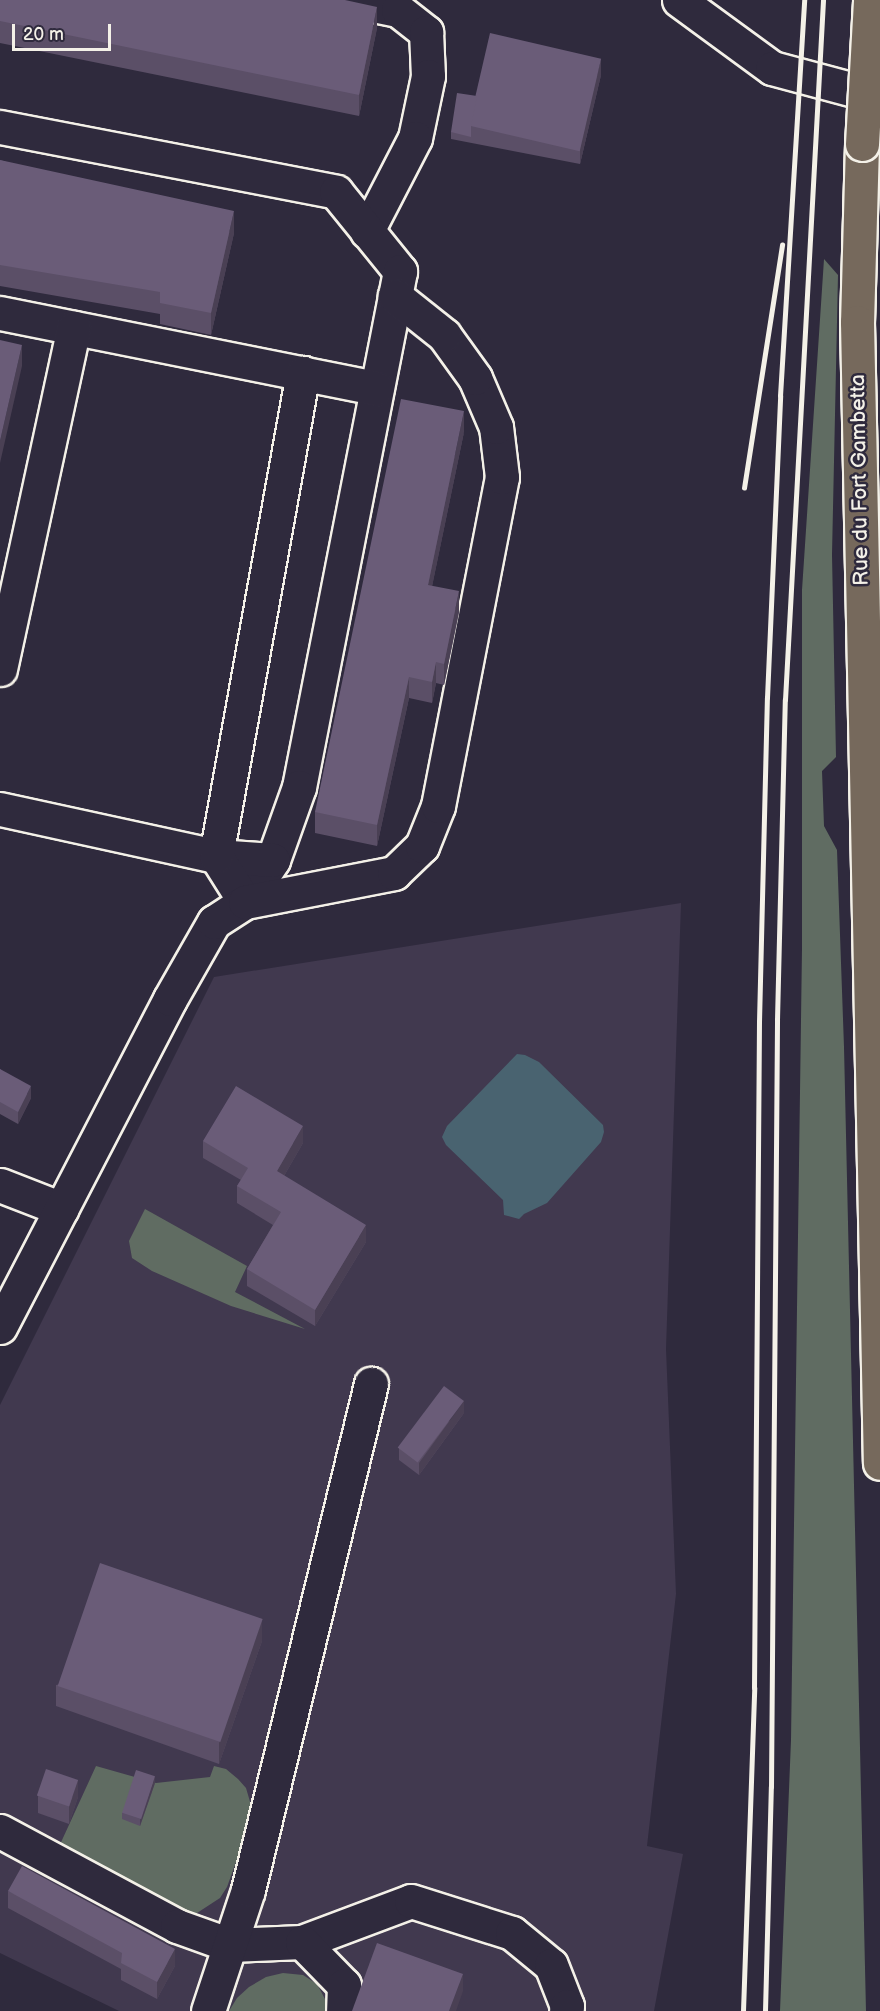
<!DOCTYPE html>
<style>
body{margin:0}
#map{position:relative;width:880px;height:2011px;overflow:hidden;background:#2f2a3d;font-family:"Balsamiq Sans",sans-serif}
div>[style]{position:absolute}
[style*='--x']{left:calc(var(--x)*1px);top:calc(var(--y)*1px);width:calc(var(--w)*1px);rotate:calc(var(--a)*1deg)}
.built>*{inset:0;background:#41394f}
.green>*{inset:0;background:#606c62}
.water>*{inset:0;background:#496370}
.roads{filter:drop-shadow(2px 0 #f4f1e8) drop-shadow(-2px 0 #f4f1e8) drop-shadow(0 2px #f4f1e8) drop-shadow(0 -2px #f4f1e8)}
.minor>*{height:33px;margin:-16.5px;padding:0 16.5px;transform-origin:16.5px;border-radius:16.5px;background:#2f2a3d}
.major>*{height:33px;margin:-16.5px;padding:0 16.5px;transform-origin:16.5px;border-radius:16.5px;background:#76695c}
.rail>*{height:4.5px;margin:-2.25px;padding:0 2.25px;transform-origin:2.25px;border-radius:2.25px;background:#f4f1e8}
.bridges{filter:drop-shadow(2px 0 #f4f1e8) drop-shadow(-2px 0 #f4f1e8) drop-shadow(0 2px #f4f1e8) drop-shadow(0 -2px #f4f1e8)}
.major-bridge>*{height:33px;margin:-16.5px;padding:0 16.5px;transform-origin:16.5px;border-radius:16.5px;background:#76695c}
.wall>*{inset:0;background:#5b4f67}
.shaded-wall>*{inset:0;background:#4a4054}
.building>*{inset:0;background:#6a5c78;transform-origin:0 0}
span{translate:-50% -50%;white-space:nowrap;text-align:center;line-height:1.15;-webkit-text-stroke:5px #2f2a3d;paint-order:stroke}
.street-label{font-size:21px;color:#f4f1e8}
.scale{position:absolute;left:12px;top:24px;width:99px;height:27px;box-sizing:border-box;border:3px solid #f4f1e8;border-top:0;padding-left:8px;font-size:18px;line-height:21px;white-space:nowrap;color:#f4f1e8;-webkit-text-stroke:4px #2f2a3d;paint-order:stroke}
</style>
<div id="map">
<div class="built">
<i style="clip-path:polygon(681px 903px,666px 1349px,676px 1594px,647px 1846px,683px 1854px,654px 2011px,119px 2011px,0 1953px,0 1405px,214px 977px)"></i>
</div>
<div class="green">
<i style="clip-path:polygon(824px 259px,838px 275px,832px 555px,836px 757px,822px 771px,824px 826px,837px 850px,844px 1047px,866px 2011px,780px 2011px,791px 1740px,802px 948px,802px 590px)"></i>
<i style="clip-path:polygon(145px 1209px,247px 1266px,235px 1292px,305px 1329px,231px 1306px,152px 1271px,132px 1258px,129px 1241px)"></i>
<i style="clip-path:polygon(96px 1766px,156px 1783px,210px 1777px,214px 1766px,226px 1769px,238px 1779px,246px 1788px,251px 1805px,248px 1829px,227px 1887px,220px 1898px,197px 1913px,184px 1914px,57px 1851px)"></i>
<i style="clip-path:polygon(283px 1973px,303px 1975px,317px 1984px,325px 1999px,327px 2011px,229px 2011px,237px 1998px,249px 1987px,266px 1977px)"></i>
</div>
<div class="water">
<i style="clip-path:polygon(517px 1054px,525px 1055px,539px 1062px,603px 1125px,604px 1132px,601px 1142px,547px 1203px,524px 1214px,519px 1219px,504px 1215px,503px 1200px,446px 1145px,442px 1137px,447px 1126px)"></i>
</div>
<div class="roads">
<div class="minor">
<i style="--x:349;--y:0;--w:50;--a:11.5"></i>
<i style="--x:398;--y:10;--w:36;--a:38"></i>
<i style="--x:426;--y:32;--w:44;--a:87.4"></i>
<i style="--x:428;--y:76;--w:63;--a:101.8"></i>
<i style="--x:415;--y:138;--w:105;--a:117.3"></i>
<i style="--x:679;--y:0;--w:115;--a:36.2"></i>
<i style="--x:772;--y:68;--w:112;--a:15"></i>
<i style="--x:0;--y:127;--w:342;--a:10.9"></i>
<i style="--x:336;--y:192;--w:102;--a:51"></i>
<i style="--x:400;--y:271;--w:526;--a:101.07"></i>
<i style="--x:299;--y:787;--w:77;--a:109.6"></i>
<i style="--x:273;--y:860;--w:50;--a:123.7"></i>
<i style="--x:0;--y:313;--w:384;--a:11.3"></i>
<i style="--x:0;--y:669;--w:349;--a:-77.8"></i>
<i style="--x:0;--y:809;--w:221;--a:12.3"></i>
<i style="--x:216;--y:856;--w:57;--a:4"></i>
<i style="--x:245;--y:902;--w:54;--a:-122.2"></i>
<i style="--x:216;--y:856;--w:491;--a:-79.8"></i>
<i style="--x:0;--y:1185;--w:66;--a:21.2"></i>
<i style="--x:0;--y:1327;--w:369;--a:-62.6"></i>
<i style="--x:170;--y:999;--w:89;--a:-60.3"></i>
<i style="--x:214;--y:922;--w:37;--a:-33"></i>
<i style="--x:245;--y:902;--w:152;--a:-11"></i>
<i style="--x:394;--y:873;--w:39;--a:-44"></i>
<i style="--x:422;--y:846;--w:43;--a:-68.2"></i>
<i style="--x:438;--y:806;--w:335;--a:-79"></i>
<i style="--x:502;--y:477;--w:50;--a:-96.8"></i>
<i style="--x:496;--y:427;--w:53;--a:-113.2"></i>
<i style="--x:475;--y:378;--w:53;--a:-125.8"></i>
<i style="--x:444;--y:335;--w:63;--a:-141.5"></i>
<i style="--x:0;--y:1831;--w:201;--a:28.2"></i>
<i style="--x:177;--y:1926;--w:56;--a:19.7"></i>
<i style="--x:230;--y:1945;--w:72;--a:-2.4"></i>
<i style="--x:302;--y:1942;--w:116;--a:-20.6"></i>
<i style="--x:411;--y:1901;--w:106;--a:17.6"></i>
<i style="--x:512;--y:1933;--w:50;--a:39.4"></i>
<i style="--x:551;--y:1965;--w:44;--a:68.7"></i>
<i style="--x:567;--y:2006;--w:5;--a:101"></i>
<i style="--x:302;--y:1942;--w:60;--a:45.7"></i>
<i style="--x:344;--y:1985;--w:26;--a:92"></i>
<i style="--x:208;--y:2011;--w:127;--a:-71.7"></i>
<i style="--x:248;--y:1890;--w:521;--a:-76.34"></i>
</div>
<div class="major">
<i style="--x:862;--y:144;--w:178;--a:91.6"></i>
<i style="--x:857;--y:322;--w:1141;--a:88.85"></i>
</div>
</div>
<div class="rail">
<i style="--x:744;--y:488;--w:246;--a:-81.1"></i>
<i style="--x:743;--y:2011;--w:323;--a:-88"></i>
<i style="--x:754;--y:1688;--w:666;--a:-89.57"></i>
<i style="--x:759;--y:1022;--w:324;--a:-88.6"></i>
<i style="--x:767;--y:698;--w:302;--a:-87.5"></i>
<i style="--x:780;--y:396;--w:397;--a:-86.5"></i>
<i style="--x:765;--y:2011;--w:224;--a:-88.5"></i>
<i style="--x:771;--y:1787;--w:767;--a:-89.55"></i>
<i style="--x:777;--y:1020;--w:320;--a:-88.6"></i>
<i style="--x:785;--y:700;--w:701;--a:-86.89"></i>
</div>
<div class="bridges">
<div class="major-bridge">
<i style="--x:862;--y:144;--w:144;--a:-86.8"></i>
</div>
</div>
<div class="wall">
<i style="clip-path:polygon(0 0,377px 28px,359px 116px,0 43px)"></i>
<i style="clip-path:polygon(601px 75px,580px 164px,451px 139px,451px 132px)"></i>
<i style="clip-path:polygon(0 160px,234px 233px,211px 335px,160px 324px,160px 314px,0 286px)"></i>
<i style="clip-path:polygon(464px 432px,432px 586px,459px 612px,444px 685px,436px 683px,432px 703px,409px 698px,377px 846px,315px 833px,315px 812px)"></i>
<i style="clip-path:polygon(0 1069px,31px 1098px,18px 1124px,0 1114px)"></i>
<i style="clip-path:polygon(203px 1141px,303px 1143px,284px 1176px,366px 1242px,315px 1326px,247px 1286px,247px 1269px,273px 1225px,237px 1203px,237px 1186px,241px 1180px,203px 1158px)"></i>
<i style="clip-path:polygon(464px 1413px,419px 1475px,399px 1460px,399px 1448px)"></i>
<i style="clip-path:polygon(262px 1641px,219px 1764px,56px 1706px,56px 1685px)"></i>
<i style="clip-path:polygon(155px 1783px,140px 1826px,122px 1819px,122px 1813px)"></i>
<i style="clip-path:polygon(38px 1796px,78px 1797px,69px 1824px,38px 1813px)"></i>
<i style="clip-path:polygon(8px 1891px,175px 1966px,157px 1999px,121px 1980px,121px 1969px,8px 1908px)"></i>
</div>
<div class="shaded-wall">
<i style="clip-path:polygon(377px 7px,377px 28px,359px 116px,359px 95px)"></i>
<i style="clip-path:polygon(601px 58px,601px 75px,580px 164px,580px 147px)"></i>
<i style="clip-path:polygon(234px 211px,234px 233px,211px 335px,211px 313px)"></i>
<i style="clip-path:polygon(22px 345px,22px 366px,0 463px,0 441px)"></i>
<i style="clip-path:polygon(464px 411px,464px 432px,428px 606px,428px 585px)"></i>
<i style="clip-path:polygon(459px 591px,459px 612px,444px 685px,444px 664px)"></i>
<i style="clip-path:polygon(436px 662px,436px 683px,432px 703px,432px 682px)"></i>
<i style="clip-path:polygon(409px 677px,409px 698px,377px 846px,377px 825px)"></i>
<i style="clip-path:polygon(31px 1086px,31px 1098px,18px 1124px,18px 1112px)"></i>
<i style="clip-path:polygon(303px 1126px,303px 1143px,277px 1188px,277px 1171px)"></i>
<i style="clip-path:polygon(366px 1225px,366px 1242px,315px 1326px,315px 1310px)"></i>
<i style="clip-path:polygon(464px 1401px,464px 1413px,419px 1475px,419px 1463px)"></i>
<i style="clip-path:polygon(262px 1620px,262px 1641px,219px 1764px,219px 1743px)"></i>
<i style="clip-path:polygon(155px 1776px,155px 1783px,140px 1826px,140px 1820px)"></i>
<i style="clip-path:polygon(78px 1780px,78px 1797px,69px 1824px,69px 1807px)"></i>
<i style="clip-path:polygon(175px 1949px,175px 1966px,157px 1999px,157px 1982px)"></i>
<i style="clip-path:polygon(463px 1974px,463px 1991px,456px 2011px,449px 2011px)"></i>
</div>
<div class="building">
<i style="clip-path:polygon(0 0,345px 0,377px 7px,359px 95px,0 21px)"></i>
<i style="left:490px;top:33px;width:114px;height:95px;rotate:13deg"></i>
<i style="clip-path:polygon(457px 93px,477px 96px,471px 126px,471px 137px,451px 132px)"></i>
<i style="clip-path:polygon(0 160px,234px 211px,211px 313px,160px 303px,160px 292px,0 265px)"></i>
<i style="clip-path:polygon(0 340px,22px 345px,0 441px)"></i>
<i style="clip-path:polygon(401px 399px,464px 411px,428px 585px,459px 591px,444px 664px,436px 662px,432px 682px,409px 677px,377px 825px,315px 812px)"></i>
<i style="clip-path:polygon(0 1069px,31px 1086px,18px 1112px,0 1102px)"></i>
<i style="clip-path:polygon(236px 1086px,303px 1126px,277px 1171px,366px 1225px,315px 1310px,247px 1269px,281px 1212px,237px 1186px,248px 1168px,203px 1141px)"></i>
<i style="left:444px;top:1386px;width:25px;height:77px;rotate:37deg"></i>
<i style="left:100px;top:1563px;width:172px;height:130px;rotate:19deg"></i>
<i style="left:46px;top:1769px;width:34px;height:28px;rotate:19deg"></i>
<i style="left:136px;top:1770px;width:20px;height:45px;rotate:18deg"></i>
<i style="clip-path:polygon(22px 1866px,175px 1949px,157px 1982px,121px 1963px,122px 1953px,8px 1891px)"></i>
<i style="clip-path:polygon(377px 1943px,463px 1974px,449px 2011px,352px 2011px)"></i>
</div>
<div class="street-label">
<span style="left:860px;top:480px;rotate:-91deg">Rue du Fort Gambetta</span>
</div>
<div class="scale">20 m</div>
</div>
